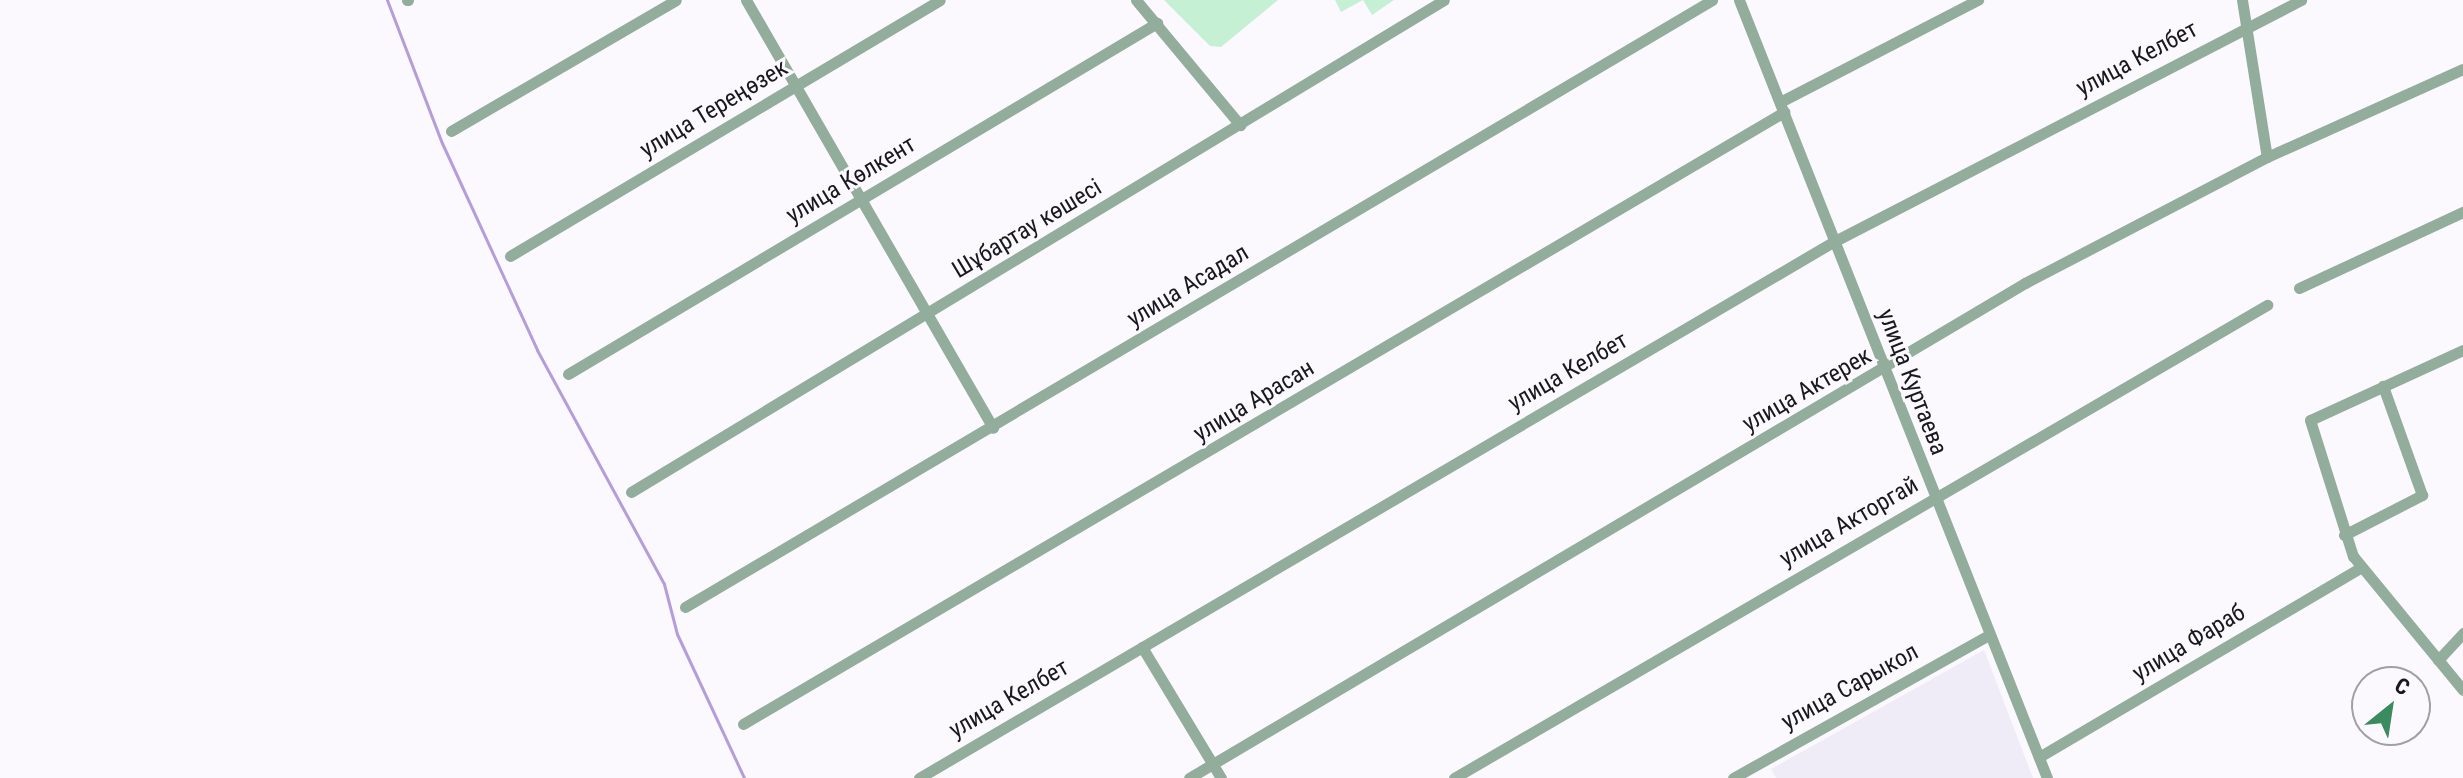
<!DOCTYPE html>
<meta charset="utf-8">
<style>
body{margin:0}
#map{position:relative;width:2463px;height:778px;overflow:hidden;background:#fbf9fe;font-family:"Roboto Condensed",sans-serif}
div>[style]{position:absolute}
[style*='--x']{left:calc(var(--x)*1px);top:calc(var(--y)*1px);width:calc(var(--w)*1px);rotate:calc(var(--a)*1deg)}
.built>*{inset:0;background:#f0ecf7}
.green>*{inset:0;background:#c5f0d3}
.stream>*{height:3px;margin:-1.5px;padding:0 1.5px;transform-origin:1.5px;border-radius:1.5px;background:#b59dd9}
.minor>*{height:11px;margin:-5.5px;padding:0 5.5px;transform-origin:5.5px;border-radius:5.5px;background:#92ad9b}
span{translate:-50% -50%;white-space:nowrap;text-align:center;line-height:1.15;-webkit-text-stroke:6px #fbf9fe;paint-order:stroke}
.street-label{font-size:24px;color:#1a181f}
.north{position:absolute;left:2351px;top:666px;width:80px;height:80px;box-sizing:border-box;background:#fbf9fe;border:2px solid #a19fa5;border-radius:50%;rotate:30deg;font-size:22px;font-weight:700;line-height:32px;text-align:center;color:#1a181f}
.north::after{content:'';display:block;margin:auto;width:28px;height:36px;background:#3a8b5d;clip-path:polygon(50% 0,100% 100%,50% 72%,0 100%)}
</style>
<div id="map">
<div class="built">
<i style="clip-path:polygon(1984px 650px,2033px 778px,1776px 778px,1771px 769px)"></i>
</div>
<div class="green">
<i style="clip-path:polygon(1164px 0,1278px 0,1221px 47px,1210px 46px)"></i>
<i style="clip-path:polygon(1335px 0,1394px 0,1372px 15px,1363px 0,1341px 12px)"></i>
</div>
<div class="stream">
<i style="--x:387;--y:0;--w:153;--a:69"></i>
<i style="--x:442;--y:143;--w:228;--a:65.3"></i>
<i style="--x:537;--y:350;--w:266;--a:61.5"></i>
<i style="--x:664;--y:584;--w:52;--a:75.4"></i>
<i style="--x:677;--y:634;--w:159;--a:65"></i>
</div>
<div class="minor">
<i style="--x:407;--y:0;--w:1;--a:0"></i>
<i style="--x:746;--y:0;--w:494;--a:60"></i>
<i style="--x:1136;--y:0;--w:163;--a:50.2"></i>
<i style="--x:1739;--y:0;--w:837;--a:68.4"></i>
<i style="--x:2242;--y:0;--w:159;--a:81"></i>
<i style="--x:1780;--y:102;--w:223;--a:-27.3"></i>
<i style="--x:451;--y:131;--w:260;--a:-30.2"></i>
<i style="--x:510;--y:256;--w:500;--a:-30.77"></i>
<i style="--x:2299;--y:288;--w:181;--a:-24.9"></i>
<i style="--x:2463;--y:350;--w:168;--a:155.4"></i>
<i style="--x:2310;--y:420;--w:143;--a:72.5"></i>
<i style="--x:2353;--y:556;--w:173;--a:50.6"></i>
<i style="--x:568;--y:374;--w:686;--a:-30.79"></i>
<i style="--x:631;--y:492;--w:950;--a:-31.18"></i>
<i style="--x:2344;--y:535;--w:88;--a:-27.1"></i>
<i style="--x:2422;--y:495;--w:116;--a:-109.7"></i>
<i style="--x:685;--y:607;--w:1193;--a:-30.58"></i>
<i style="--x:1142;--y:647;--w:153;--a:58.9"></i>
<i style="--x:2438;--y:660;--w:37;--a:-47"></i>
<i style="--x:743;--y:724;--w:1208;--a:-30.45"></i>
<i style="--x:2039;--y:757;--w:374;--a:-30.5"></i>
<i style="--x:919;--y:778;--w:1060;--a:-30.39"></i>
<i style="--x:1833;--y:242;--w:527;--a:-27.34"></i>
<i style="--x:1189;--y:778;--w:972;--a:-30.63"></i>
<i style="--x:2025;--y:283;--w:273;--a:-27.5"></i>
<i style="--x:2267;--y:157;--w:215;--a:-24.2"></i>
<i style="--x:1454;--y:778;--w:941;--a:-30.19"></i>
<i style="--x:1733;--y:778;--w:293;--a:-29.2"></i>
</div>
<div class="street-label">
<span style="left:2137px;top:59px;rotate:-28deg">улица Келбет</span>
<span style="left:714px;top:109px;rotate:-31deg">улица Тереңөзек</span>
<span style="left:851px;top:180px;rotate:-31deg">улица Көлкент</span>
<span style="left:1027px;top:229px;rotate:-31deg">Шұбартау көшесі</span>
<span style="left:1188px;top:286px;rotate:-31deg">улица Асадал</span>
<span style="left:1568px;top:372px;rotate:-30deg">улица Келбет</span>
<span style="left:1912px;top:382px;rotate:69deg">улица Куртаева</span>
<span style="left:1807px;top:390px;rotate:-30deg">улица Актерек</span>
<span style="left:1254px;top:401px;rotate:-31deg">улица Арасан</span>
<span style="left:1849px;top:522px;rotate:-30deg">улица Акторгай</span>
<span style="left:2189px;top:643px;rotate:-31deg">улица Фараб</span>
<span style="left:1850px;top:687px;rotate:-29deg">улица Сарыкол</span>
<span style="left:1009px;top:699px;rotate:-30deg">улица Келбет</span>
</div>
<div class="north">С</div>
</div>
